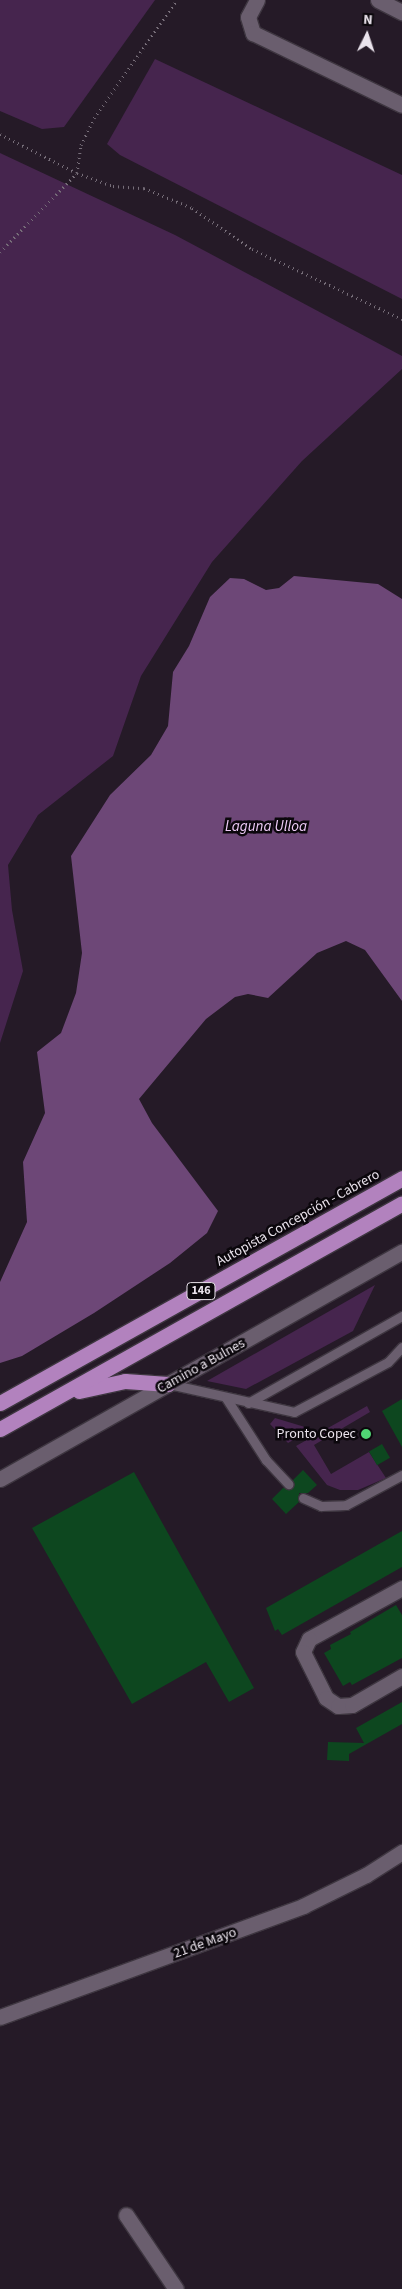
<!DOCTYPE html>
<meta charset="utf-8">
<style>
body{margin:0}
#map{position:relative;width:402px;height:2289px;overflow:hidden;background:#251a27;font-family:"Source Sans 3",sans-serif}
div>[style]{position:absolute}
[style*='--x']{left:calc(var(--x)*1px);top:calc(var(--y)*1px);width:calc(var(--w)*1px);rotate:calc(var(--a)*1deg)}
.green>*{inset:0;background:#46254e}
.water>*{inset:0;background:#6d4777}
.building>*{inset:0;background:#0d471f;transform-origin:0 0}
.path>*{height:3px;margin-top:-1.5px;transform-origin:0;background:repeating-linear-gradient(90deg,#776e79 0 1px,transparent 0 5px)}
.roads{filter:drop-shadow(1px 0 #3e3640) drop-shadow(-1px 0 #3e3640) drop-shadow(0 1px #3e3640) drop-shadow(0 -1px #3e3640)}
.service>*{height:9px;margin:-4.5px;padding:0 4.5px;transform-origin:4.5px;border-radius:4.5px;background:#6a5e6e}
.minor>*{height:15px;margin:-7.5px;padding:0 7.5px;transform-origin:7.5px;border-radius:7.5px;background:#6a5e6e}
.tertiary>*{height:15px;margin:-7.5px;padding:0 7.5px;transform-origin:7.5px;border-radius:7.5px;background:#6a5e6e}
.motorway>*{height:15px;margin:-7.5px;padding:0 7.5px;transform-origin:7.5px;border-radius:7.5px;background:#b282be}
.dots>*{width:14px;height:14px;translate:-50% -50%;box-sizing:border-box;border:2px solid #0b070c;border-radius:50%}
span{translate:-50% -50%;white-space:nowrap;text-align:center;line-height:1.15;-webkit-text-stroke:5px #0b070c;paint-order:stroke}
.shield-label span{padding:1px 4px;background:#0b070c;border:1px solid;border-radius:4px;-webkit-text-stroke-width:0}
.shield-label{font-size:12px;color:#eae3ec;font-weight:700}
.street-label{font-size:14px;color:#eae3ec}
.poi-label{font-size:14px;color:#eae3ec}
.right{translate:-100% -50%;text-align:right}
.water-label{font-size:15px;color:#efccf8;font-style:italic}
.north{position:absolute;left:342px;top:10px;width:50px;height:50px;-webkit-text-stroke:4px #0b070c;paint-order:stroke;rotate:4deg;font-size:14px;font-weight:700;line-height:20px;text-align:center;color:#eae3ec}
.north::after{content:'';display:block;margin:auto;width:18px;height:22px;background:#eae3ec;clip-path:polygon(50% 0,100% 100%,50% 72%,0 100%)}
</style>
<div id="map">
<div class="green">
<i style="clip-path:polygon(0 0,155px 0,64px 127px,42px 129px,0 111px)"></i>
<i style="clip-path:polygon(155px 59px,402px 175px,402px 299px,120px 155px,107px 144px)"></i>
<i style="clip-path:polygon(0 153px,175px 235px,402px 356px,402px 369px,302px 461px,212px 562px,141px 676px,113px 756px,38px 815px,8px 865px,12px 910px,23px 971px,0 1043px)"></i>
<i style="clip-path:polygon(375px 1285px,353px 1331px,246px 1389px,207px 1381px)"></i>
<i style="clip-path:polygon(367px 1406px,370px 1412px,314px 1445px,331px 1474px,369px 1452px,386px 1478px,358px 1490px,340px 1490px,327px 1485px,296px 1446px)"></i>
<i style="clip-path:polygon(275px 1418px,305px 1427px,308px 1432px,288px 1443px,270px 1424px)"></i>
</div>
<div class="water">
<i style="clip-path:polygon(294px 576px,378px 584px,402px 599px,402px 1001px,365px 950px,346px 941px,317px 953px,268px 998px,248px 994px,235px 997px,206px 1019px,139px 1099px,152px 1123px,218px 1211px,207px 1233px,170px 1263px,94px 1313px,22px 1356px,0 1363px,0 1282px,27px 1222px,23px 1162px,45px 1113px,37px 1052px,61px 1033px,76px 993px,82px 953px,71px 856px,110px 795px,151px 755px,168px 726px,173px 672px,189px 646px,210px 597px,230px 578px,244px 579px,266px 590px,279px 588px)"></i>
</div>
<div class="building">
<i style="clip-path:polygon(402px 1399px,402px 1447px,382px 1411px)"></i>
<i style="left:382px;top:1444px;width:16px;height:15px;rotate:60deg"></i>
<i style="clip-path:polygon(303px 1470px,317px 1485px,308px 1493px,299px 1493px,299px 1502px,286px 1514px,272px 1499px,283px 1488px,293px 1488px,293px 1480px)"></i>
<i style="clip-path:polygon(134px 1472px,254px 1688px,229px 1702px,206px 1662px,132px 1704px,32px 1528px)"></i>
<i style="clip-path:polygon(402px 1531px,402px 1567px,282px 1635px,278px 1629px,275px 1631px,266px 1608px)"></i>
<i style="clip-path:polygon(396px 1605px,402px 1615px,402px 1658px,352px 1685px,350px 1682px,343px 1686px,324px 1653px,331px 1649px,330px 1645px,351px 1634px,350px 1632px)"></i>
<i style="clip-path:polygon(402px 1702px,402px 1724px,349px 1754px,349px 1761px,327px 1760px,328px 1742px,364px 1743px,356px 1728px)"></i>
</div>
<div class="path">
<i style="--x:0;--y:134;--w:86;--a:26.9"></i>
<i style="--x:77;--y:173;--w:38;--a:20"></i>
<i style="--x:113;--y:186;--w:31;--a:4"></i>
<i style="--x:144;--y:188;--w:52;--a:22.6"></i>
<i style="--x:192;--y:208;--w:73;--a:34.3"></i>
<i style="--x:252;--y:249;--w:166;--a:25"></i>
<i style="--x:0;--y:252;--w:110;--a:-45.7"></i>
<i style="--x:77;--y:173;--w:28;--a:-82"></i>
<i style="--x:81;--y:145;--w:30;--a:-64"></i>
<i style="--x:94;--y:118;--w:144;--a:-54.9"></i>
</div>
<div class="roads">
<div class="service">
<i style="--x:169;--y:1384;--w:128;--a:12.6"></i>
<i style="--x:294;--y:1412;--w:106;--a:-28"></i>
<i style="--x:388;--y:1362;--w:21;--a:-47"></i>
<i style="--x:226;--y:1398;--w:74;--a:57.2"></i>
<i style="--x:266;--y:1460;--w:33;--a:47"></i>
<i style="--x:248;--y:1403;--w:177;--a:-29.5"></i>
<i style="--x:303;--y:1498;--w:20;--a:24"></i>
<i style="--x:321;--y:1506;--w:25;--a:-2"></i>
<i style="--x:346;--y:1505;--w:64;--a:-28.2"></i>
</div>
<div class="minor">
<i style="--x:257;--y:0;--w:19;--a:118"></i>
<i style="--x:248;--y:17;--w:17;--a:73"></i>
<i style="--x:253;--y:33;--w:165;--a:25.8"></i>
<i style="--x:378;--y:0;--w:27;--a:27"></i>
<i style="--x:402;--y:1588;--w:106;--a:151.3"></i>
<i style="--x:309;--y:1639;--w:14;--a:115"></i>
<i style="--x:303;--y:1652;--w:51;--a:63.4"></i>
<i style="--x:326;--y:1698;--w:14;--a:34"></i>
<i style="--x:338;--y:1706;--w:14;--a:-4"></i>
<i style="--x:352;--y:1705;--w:58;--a:-30.1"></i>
<i style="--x:126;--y:2215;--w:89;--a:56"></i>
</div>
<div class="tertiary">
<i style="--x:0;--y:1479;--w:462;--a:-29.5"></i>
<i style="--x:0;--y:2017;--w:323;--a:-20.1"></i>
<i style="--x:303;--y:1906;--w:70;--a:-26.2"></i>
<i style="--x:366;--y:1875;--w:43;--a:-32.6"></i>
</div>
<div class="motorway">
<i style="--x:79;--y:1391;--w:47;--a:-12.3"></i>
<i style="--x:125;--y:1381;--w:43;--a:4"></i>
<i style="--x:0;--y:1403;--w:461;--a:-29.2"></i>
<i style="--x:0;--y:1429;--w:461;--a:-29.3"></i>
</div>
</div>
<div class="dots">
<i style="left:366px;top:1434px;background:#50d674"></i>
</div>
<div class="shield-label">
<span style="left:201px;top:1291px">146</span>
</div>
<div class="street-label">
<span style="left:298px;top:1218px;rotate:-29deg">Autopista Concepción - Cabrero</span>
<span style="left:201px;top:1366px;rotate:-29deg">Camino a Bulnes</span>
<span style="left:205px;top:1943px;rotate:-20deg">21 de Mayo</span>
</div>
<div class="poi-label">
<span class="right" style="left:356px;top:1434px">Pronto Copec</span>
</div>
<div class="water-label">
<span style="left:266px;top:827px">Laguna Ulloa</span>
</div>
<div class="north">N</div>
</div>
